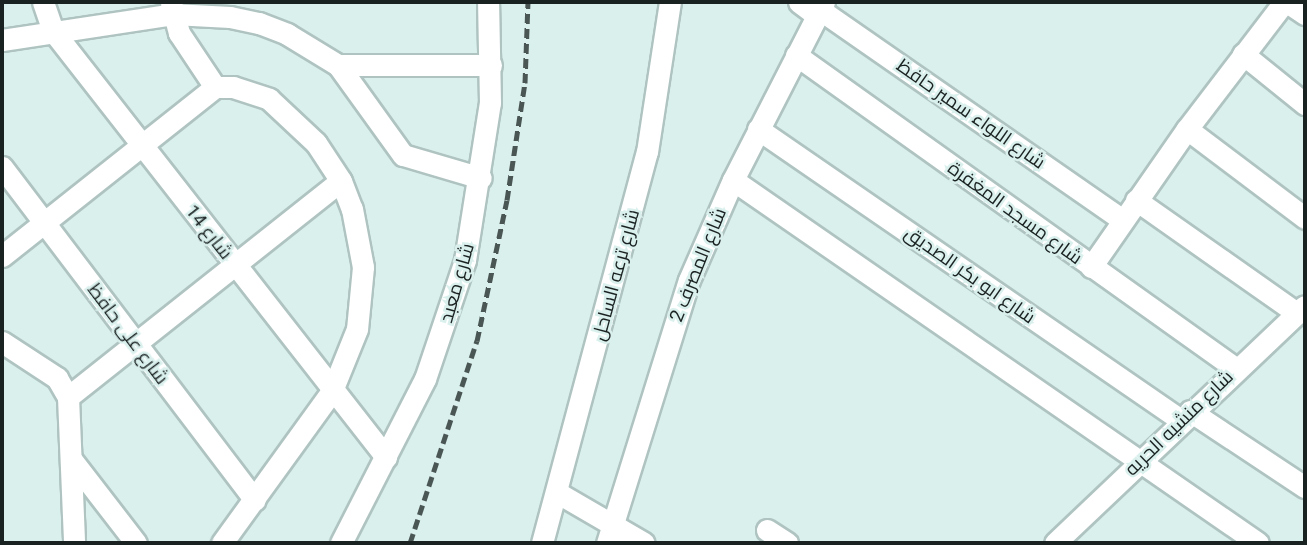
<!DOCTYPE html>
<meta charset="utf-8">
<style>
body{margin:0}
#map{position:relative;width:1307px;height:545px;overflow:hidden;background:#daf0ed;font-family:Roboto,Cairo,sans-serif}
div>[style]{position:absolute}
[style*='--x']{left:calc(var(--x)*1px);top:calc(var(--y)*1px);width:calc(var(--w)*1px);rotate:calc(var(--a)*1deg)}
.roads{filter:drop-shadow(2px 0 #afc4c1) drop-shadow(-2px 0 #afc4c1) drop-shadow(0 2px #afc4c1) drop-shadow(0 -2px #afc4c1)}
.street>*{height:21px;margin:-10.5px;padding:0 10.5px;transform-origin:10.5px;border-radius:10.5px;background:#fff}
.rail>*{height:5px;margin-top:-2.5px;transform-origin:0;background:repeating-linear-gradient(90deg,#4a5654 0 10px,transparent 0 15px)}
span{translate:-50% -50%;white-space:nowrap;text-align:center;line-height:1.15;-webkit-text-stroke:5px #daf0ed;paint-order:stroke}
.street-label{font-size:19px;color:#1a2221}
.frame{position:absolute;inset:0;border:4px solid #1a2221;pointer-events:none}
</style>
<div id="map">
<div class="roads">
<div class="street">
<i style="--x:43;--y:2;--w:31;--a:71"></i>
<i style="--x:53;--y:31;--w:541;--a:51.99"></i>
<i style="--x:799;--y:2;--w:21;--a:37"></i>
<i style="--x:1287;--y:2;--w:22;--a:34"></i>
<i style="--x:171;--y:3;--w:31;--a:75"></i>
<i style="--x:179;--y:33;--w:65;--a:56.3"></i>
<i style="--x:819;--y:9;--w:370;--a:34.8"></i>
<i style="--x:2;--y:40;--w:173;--a:-8.6"></i>
<i style="--x:173;--y:14;--w:57;--a:3"></i>
<i style="--x:230;--y:17;--w:30;--a:12"></i>
<i style="--x:259;--y:23;--w:30;--a:21"></i>
<i style="--x:287;--y:34;--w:60;--a:31.3"></i>
<i style="--x:338;--y:65;--w:111;--a:54.2"></i>
<i style="--x:403;--y:155;--w:81;--a:16.4"></i>
<i style="--x:1243;--y:54;--w:80;--a:38.9"></i>
<i style="--x:796;--y:55;--w:539;--a:35.49"></i>
<i style="--x:338;--y:65;--w:153;--a:0"></i>
<i style="--x:215;--y:87;--w:18;--a:0"></i>
<i style="--x:233;--y:87;--w:38;--a:18"></i>
<i style="--x:269;--y:99;--w:64;--a:43.1"></i>
<i style="--x:316;--y:143;--w:45;--a:56.7"></i>
<i style="--x:341;--y:181;--w:30;--a:69"></i>
<i style="--x:352;--y:209;--w:59;--a:79.3"></i>
<i style="--x:363;--y:267;--w:62;--a:95.5"></i>
<i style="--x:357;--y:329;--w:67;--a:112"></i>
<i style="--x:332;--y:391;--w:188;--a:125.9"></i>
<i style="--x:758;--y:129;--w:513;--a:34.53"></i>
<i style="--x:1187;--y:129;--w:148;--a:37"></i>
<i style="--x:2;--y:167;--w:418;--a:52.8"></i>
<i style="--x:733;--y:180;--w:638;--a:34.66"></i>
<i style="--x:1136;--y:200;--w:197;--a:35.1"></i>
<i style="--x:2;--y:256;--w:272;--a:-38.4"></i>
<i style="--x:1091;--y:267;--w:168;--a:-55.2"></i>
<i style="--x:1187;--y:129;--w:160;--a:-52.6"></i>
<i style="--x:2;--y:342;--w:66;--a:33.2"></i>
<i style="--x:57;--y:378;--w:22;--a:60"></i>
<i style="--x:68;--y:397;--w:146;--a:87.6"></i>
<i style="--x:68;--y:397;--w:348;--a:-38.4"></i>
<i style="--x:1190;--y:411;--w:138;--a:33.5"></i>
<i style="--x:71;--y:459;--w:106;--a:52.3"></i>
<i style="--x:558;--y:493;--w:99;--a:30.2"></i>
<i style="--x:767;--y:530;--w:24;--a:33"></i>
<i style="--x:341;--y:543;--w:184;--a:-62.9"></i>
<i style="--x:425;--y:379;--w:126;--a:-71.4"></i>
<i style="--x:465;--y:260;--w:159;--a:-81"></i>
<i style="--x:490;--y:103;--w:101;--a:-91.1"></i>
<i style="--x:542;--y:543;--w:405;--a:-75"></i>
<i style="--x:647;--y:152;--w:152;--a:-81.3"></i>
<i style="--x:607;--y:543;--w:275;--a:-72.7"></i>
<i style="--x:689;--y:280;--w:109;--a:-66.3"></i>
<i style="--x:733;--y:180;--w:200;--a:-62.9"></i>
<i style="--x:1055;--y:543;--w:344;--a:-43.5"></i>
</div>
</div>
<div class="rail">
<i style="--x:410;--y:543;--w:213;--a:-71.7"></i>
<i style="--x:477;--y:341;--w:144;--a:-78"></i>
<i style="--x:507;--y:200;--w:118;--a:-81.3"></i>
<i style="--x:525;--y:83;--w:81;--a:-87.9"></i>
</div>
<div class="street-label">
<span style="left:971px;top:114px;rotate:35deg">شارع اللواء سمير حافظ</span>
<span style="left:1015px;top:213px;rotate:36deg">شارع مسجد المغفرة</span>
<span style="left:209px;top:232px;rotate:52deg">شارع 14</span>
<span style="left:698px;top:265px;rotate:-68deg">شارع المصرف 2</span>
<span style="left:616px;top:275px;rotate:-75deg">شارع ترعه الساحل</span>
<span style="left:970px;top:275px;rotate:35deg">شارع ابو بكر الصديق</span>
<span style="left:457px;top:283px;rotate:-74deg">شارع معبد</span>
<span style="left:128px;top:334px;rotate:53deg">شارع على حافظ</span>
<span style="left:1179px;top:423px;rotate:-44deg">شارع منشيه الحريه</span>
</div>
<div class="frame"></div>
</div>
